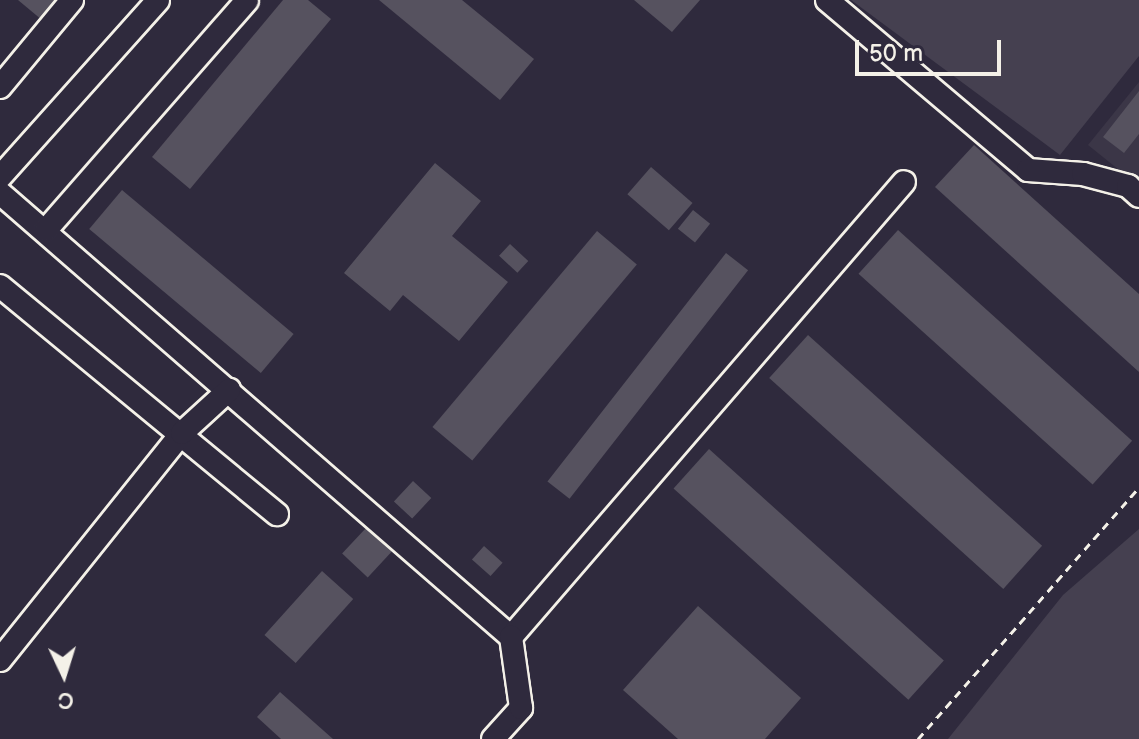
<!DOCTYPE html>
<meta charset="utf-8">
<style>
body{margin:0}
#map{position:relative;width:1139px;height:739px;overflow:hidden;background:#2f2a3d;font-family:"Balsamiq Sans",sans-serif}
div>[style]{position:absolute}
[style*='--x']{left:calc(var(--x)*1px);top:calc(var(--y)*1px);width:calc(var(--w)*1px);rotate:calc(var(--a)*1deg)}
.built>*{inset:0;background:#3b3647}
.green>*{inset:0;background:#454050}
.building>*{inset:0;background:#56525f;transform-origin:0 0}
.path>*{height:3px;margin-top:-1.5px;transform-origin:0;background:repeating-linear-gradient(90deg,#f4f1e8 0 8px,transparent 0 14px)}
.roads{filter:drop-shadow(2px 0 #f4f1e8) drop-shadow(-2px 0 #f4f1e8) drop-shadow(0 2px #f4f1e8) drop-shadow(0 -2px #f4f1e8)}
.minor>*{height:22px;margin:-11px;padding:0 11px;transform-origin:11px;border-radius:11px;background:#2f2a3d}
span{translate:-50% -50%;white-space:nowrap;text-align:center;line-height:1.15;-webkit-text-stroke:6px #2f2a3d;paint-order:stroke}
.north{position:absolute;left:24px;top:635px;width:80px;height:80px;-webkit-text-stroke:6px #2f2a3d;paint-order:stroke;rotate:176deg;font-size:22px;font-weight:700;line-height:32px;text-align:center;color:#f4f1e8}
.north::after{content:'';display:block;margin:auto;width:28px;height:36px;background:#f4f1e8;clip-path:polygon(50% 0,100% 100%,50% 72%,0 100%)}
.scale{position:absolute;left:855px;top:40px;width:146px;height:36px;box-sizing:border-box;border:4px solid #f4f1e8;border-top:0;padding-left:10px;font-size:24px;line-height:28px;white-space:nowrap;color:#f4f1e8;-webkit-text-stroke:6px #2f2a3d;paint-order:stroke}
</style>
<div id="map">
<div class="built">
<i style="clip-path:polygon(1139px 82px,1139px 186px,1088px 145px)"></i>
</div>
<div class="green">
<i style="clip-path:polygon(851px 0,1139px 0,1139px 56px,1060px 155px)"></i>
<i style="clip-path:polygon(1139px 529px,1139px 739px,948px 739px,1063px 595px)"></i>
</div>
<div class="building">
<i style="clip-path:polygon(18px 0,59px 0,42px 20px)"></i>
<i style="clip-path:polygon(283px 0,308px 0,331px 19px,190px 189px,152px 157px)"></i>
<i style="clip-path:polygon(379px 0,462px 0,534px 59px,500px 100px)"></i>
<i style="clip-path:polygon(634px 0,700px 0,672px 32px)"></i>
<i style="clip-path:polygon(1139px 91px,1139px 134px,1124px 153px,1103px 137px)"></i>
<i style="clip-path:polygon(974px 145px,1139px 294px,1139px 372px,935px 187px)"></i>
<i style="clip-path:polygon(435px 163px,481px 201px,452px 236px,508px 282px,459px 341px,403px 295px,390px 311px,344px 273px)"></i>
<i style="left:651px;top:167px;width:55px;height:36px;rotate:41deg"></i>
<i style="left:122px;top:190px;width:224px;height:51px;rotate:40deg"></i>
<i style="left:693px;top:210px;width:22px;height:24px;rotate:39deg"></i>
<i style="left:898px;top:230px;width:315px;height:59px;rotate:42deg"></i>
<i style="left:597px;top:231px;width:52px;height:256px;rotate:40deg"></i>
<i style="left:510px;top:244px;width:25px;height:16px;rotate:43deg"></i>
<i style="left:726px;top:253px;width:28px;height:290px;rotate:38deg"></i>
<i style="left:808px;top:335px;width:315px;height:58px;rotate:42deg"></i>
<i style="left:709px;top:449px;width:316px;height:53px;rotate:42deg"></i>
<i style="left:413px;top:481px;width:25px;height:28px;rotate:43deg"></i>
<i style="left:366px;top:528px;width:35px;height:35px;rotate:43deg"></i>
<i style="left:484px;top:546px;width:25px;height:18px;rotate:42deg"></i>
<i style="left:322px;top:571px;width:42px;height:86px;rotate:42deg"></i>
<i style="clip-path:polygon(698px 606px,801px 698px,765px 739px,678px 739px,623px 690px)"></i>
<i style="clip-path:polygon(280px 692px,333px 739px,281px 739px,257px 717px)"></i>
</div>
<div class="path">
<i style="--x:918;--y:739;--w:335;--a:-48.7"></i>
</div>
<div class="roads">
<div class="minor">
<i style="--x:827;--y:0;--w:263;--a:40.2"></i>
<i style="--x:1028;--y:170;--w:55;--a:4.2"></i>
<i style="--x:1083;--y:174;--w:47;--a:14.9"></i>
<i style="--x:1128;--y:186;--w:15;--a:42"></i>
<i style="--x:0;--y:87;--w:113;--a:-50.4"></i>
<i style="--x:0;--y:177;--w:237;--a:-48.2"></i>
<i style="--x:0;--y:193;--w:677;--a:40.99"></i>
<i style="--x:511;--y:637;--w:601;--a:-49.18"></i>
<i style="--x:46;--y:230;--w:305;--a:-48.8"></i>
<i style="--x:0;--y:286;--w:359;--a:39.5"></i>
<i style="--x:0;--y:660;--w:291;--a:-51.3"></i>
<i style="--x:182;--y:433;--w:64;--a:-42.5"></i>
<i style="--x:493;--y:739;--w:42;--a:-47.9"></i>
<i style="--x:521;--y:708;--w:72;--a:-98"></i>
</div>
</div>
<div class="north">С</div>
<div class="scale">50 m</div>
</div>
